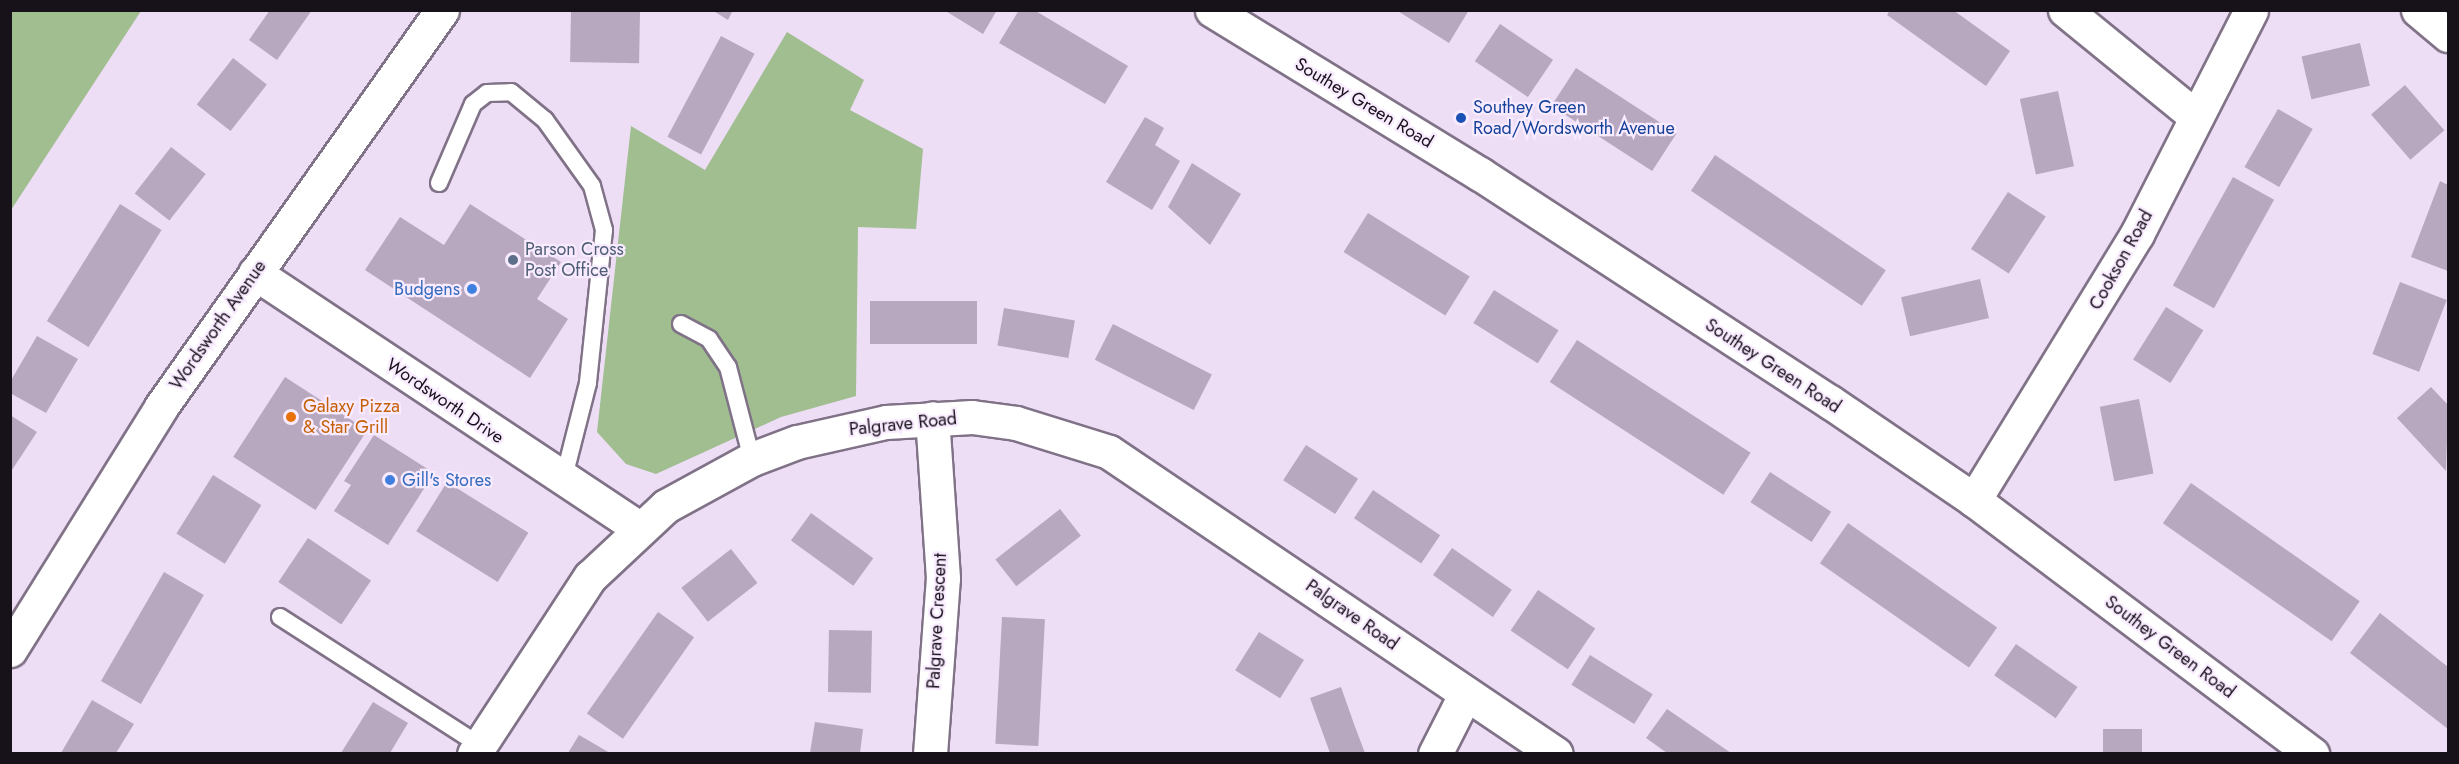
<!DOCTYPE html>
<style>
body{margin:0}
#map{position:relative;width:2459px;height:764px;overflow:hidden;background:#edddf5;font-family:Jost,sans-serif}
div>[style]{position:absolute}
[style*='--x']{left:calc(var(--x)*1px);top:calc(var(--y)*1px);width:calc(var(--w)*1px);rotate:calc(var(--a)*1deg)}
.green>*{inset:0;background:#a0be90}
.building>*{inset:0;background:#b7a7bf;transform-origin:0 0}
.roads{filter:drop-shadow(2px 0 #807287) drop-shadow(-2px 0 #807287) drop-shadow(0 2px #807287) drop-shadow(0 -2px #807287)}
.service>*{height:16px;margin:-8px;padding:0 8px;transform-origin:8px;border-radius:8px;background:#fff}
.minor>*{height:33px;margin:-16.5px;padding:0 16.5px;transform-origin:16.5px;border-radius:16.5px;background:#fff}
.tertiary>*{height:33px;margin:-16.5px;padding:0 16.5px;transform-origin:16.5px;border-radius:16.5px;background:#fff}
.dots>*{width:16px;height:16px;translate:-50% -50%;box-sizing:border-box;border:3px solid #f9ebff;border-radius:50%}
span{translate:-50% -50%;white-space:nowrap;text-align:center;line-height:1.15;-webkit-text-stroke:4.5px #f9ebff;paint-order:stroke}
.street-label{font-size:18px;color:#17111a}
.transit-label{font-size:18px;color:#164399}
.left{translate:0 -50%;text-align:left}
.service-label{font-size:18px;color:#4e5e75}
.shop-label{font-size:18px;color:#366cbe}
.right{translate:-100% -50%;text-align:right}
.food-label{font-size:18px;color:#c56008}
.frame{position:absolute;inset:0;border:12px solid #17111a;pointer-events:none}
</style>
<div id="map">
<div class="green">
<i style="clip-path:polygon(11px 10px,141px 11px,11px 210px,10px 11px)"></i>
<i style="clip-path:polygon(787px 32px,864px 80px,850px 110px,923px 149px,916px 229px,858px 227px,856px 396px,781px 417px,656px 474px,626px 464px,597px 432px,631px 126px,705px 170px)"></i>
</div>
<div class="building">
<i style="clip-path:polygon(270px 10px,312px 10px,277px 60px,249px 40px)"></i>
<i style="left:571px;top:10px;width:69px;height:52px;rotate:1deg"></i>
<i style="clip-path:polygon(712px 10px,733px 10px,728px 20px)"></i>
<i style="clip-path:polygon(944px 10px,997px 10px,983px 34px)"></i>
<i style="clip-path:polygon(1019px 10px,1034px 10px,1128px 66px,1105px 104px,999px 43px)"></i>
<i style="clip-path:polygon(1396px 10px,1469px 10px,1449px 43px)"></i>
<i style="clip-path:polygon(1890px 10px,1953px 10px,2010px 51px,1986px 86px,1887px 15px)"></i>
<i style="left:1500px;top:24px;width:64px;height:45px;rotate:34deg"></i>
<i style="left:721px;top:36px;width:38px;height:114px;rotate:28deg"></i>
<i style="left:2360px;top:43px;width:44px;height:60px;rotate:77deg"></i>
<i style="left:233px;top:58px;width:43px;height:59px;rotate:38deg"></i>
<i style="left:1576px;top:68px;width:120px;height:45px;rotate:33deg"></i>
<i style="left:2405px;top:85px;width:60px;height:45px;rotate:49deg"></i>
<i style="left:2058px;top:91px;width:77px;height:39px;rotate:78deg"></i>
<i style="left:2278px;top:109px;width:40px;height:67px;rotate:30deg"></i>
<i style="clip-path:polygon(1145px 117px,1164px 128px,1155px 145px,1180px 161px,1152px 210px,1106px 182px)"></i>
<i style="left:171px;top:147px;width:44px;height:59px;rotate:38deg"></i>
<i style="left:1715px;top:155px;width:206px;height:43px;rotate:34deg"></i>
<i style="clip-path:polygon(1192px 163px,1241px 194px,1210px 245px,1168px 207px)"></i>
<i style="left:2233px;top:177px;width:47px;height:124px;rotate:29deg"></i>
<i style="clip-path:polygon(2440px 181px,2448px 185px,2448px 271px,2411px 257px)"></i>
<i style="left:2008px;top:192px;width:45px;height:68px;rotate:33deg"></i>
<i style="left:120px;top:204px;width:49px;height:138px;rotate:32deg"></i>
<i style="clip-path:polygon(470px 204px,561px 262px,537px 299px,568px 319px,530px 378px,365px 270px,400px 217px,444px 245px)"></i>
<i style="left:1368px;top:213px;width:120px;height:46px;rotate:32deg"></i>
<i style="left:1980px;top:279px;width:40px;height:81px;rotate:77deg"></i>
<i style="left:2400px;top:282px;width:50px;height:77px;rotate:21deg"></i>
<i style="left:1494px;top:290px;width:76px;height:39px;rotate:32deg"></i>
<i style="left:977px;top:301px;width:43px;height:107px;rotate:90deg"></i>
<i style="left:2166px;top:307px;width:44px;height:62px;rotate:32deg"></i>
<i style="left:1004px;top:308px;width:72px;height:38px;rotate:10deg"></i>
<i style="left:1113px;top:324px;width:111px;height:40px;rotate:27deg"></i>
<i style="clip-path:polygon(37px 336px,78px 359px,46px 413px,10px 393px,10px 382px)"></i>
<i style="left:1577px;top:340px;width:207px;height:50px;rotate:33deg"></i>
<i style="left:285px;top:377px;width:98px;height:95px;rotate:33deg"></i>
<i style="clip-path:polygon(2431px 387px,2448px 405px,2446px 471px,2397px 418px)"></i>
<i style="left:2139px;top:399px;width:76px;height:40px;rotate:79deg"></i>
<i style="clip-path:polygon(10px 415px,37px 432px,10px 473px)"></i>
<i style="clip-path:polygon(374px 435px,434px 473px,388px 545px,334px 511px,351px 485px,344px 481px)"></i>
<i style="left:1306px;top:445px;width:62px;height:42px;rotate:33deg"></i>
<i style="left:1770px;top:472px;width:73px;height:36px;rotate:33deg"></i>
<i style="left:213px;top:475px;width:57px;height:69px;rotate:32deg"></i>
<i style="left:447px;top:482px;width:96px;height:58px;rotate:32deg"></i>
<i style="left:2191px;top:483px;width:206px;height:49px;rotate:35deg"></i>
<i style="left:1373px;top:490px;width:81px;height:34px;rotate:34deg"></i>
<i style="left:1060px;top:509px;width:34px;height:82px;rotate:52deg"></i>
<i style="left:811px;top:513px;width:77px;height:34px;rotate:36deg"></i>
<i style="left:1848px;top:523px;width:182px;height:49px;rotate:35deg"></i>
<i style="left:308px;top:538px;width:76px;height:53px;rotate:34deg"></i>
<i style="left:1452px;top:548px;width:73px;height:33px;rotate:35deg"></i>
<i style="left:731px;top:549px;width:43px;height:63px;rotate:52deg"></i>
<i style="left:164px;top:572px;width:46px;height:126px;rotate:30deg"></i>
<i style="left:1538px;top:590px;width:69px;height:49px;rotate:34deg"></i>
<i style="left:658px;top:612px;width:44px;height:124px;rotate:35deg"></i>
<i style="clip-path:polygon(2380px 613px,2448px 667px,2448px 729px,2350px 653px)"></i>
<i style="left:1002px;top:617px;width:43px;height:127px;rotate:3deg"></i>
<i style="left:829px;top:630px;width:43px;height:62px;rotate:1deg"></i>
<i style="left:1259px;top:632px;width:53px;height:45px;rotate:32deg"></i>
<i style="left:2016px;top:644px;width:75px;height:38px;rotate:35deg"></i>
<i style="left:1590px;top:655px;width:74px;height:35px;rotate:32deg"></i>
<i style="clip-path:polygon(1341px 687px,1354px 724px,1365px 753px,1330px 753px,1310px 698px)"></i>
<i style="clip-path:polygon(92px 700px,134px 724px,116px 753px,61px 753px)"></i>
<i style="clip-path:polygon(373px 702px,408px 723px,390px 753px,341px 753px)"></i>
<i style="clip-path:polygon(1667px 709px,1731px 753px,1667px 753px,1646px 738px)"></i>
<i style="clip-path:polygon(815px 722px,863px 729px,860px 753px,810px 753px)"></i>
<i style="left:2142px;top:729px;width:24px;height:39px;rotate:90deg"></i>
<i style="clip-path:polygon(579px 735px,610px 753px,568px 753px)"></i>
</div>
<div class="roads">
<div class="service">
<i style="--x:439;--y:183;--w:86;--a:-66.7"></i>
<i style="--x:473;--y:104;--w:18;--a:-38"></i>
<i style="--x:487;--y:93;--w:24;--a:-2"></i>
<i style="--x:511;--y:92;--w:44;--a:39.5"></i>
<i style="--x:545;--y:120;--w:81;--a:54.5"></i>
<i style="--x:592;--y:186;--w:46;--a:74.7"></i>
<i style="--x:604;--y:230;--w:154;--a:96"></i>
<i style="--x:588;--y:383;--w:101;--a:104.3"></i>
<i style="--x:681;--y:324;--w:32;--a:28"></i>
<i style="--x:709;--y:339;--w:34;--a:56"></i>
<i style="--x:728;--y:367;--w:95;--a:75.4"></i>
<i style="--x:280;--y:617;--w:237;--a:32.7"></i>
</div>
<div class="minor">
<i style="--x:2065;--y:10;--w:169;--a:39.2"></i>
<i style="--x:2418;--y:10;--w:39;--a:40"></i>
<i style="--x:255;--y:273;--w:459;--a:33.6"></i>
<i style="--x:1974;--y:500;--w:312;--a:-58.5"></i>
<i style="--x:2137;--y:234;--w:251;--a:-63"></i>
<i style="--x:474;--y:754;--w:212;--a:-56.8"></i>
<i style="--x:590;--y:577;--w:104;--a:-43.1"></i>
<i style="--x:666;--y:506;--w:98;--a:-28.7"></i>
<i style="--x:752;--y:459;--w:48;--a:-20.7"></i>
<i style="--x:797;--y:442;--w:91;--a:-12.7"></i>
<i style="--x:886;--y:422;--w:86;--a:-3.3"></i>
<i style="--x:972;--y:417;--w:44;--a:7.8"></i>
<i style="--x:1016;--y:423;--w:97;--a:17.3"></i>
<i style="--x:1109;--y:452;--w:539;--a:34.04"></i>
<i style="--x:930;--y:754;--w:176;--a:-85.8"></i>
<i style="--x:943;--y:578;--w:160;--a:-93.9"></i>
<i style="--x:1435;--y:754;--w:68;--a:-63.1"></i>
</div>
<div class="tertiary">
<i style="--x:1212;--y:10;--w:314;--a:31.5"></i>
<i style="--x:1480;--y:174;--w:418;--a:33.1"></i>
<i style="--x:1830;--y:402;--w:174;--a:34.2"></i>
<i style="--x:1974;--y:500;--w:423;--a:36.9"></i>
<i style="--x:10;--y:650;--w:286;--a:-58.1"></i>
<i style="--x:161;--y:407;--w:486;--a:-54.7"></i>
</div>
</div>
<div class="dots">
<i style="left:1461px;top:118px;background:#1a4fb4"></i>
<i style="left:513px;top:260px;background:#5c6f8a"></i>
<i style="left:472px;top:289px;background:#3f7fe0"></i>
<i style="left:291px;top:417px;background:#e8710a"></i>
<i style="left:390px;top:480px;background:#3f7fe0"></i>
</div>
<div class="street-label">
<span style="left:1364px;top:103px;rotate:31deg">Southey Green Road</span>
<span style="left:2121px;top:260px;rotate:-61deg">Cookson Road</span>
<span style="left:218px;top:325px;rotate:-55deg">Wordsworth Avenue</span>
<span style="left:1773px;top:366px;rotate:33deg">Southey Green Road</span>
<span style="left:445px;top:401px;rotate:34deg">Wordsworth Drive</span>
<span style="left:903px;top:424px;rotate:-6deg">Palgrave Road</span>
<span style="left:1352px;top:615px;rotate:35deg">Palgrave Road</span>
<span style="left:937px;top:621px;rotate:-87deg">Palgrave Crescent</span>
<span style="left:2170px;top:647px;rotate:37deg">Southey Green Road</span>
</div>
<div class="transit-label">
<span class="left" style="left:1473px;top:118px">Southey Green<br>Road/Wordsworth Avenue</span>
</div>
<div class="service-label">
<span class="left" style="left:525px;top:260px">Parson Cross<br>Post Office</span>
</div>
<div class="shop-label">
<span class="right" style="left:460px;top:289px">Budgens</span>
<span class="left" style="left:402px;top:480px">Gill's Stores</span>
</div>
<div class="food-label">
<span class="left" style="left:303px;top:417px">Galaxy Pizza<br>&amp; Star Grill</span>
</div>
<div class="frame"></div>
</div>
